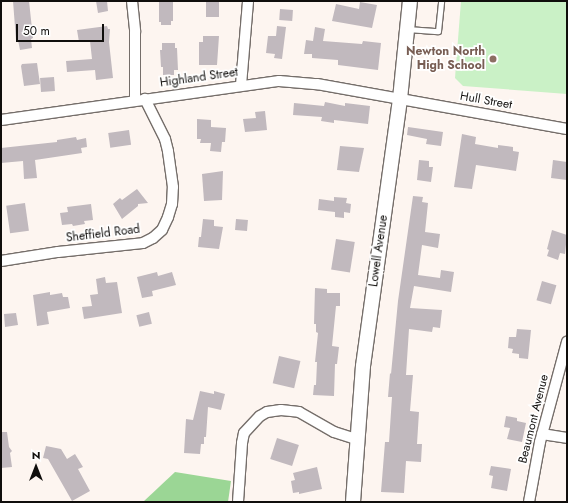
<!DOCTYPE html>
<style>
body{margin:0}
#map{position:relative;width:568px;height:503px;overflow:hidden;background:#fdf5f0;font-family:Jost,sans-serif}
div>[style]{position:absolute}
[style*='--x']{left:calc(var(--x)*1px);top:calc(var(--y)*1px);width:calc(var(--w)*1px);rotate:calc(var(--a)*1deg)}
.green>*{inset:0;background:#caf1c6}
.forest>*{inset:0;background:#9bd695}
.building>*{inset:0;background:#c1b9be;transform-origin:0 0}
.roads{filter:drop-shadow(1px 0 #756e6a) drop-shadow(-1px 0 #756e6a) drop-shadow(0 1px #756e6a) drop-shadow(0 -1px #756e6a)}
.lane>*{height:5px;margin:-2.5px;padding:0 2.5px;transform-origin:2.5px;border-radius:2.5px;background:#fff}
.street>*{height:10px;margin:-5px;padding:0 5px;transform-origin:5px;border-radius:5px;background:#fff}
.secondary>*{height:14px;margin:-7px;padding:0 7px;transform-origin:7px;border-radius:7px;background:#fff}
.dots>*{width:11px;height:11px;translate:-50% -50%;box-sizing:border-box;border:2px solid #fff;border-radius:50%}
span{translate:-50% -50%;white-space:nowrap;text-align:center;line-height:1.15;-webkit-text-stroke:3.5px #fff;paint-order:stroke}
.education-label{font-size:12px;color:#785e54;font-weight:700}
.right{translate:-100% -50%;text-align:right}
.street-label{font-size:12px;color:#100e0c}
.frame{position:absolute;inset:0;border:2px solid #100e0c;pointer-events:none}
.north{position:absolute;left:16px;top:447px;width:40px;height:40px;-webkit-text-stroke:3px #fff;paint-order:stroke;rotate:0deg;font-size:11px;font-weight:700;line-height:16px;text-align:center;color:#100e0c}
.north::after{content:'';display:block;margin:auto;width:14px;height:18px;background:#100e0c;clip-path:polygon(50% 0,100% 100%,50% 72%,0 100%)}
.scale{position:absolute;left:16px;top:24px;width:88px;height:18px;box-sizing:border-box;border:2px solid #100e0c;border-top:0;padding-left:5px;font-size:12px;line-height:14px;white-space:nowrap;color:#100e0c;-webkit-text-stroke:3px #fff;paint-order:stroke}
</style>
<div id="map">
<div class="green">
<i style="clip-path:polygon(461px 1px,567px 1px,567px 94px,463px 86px,455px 78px)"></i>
</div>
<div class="forest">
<i style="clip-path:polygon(175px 472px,231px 481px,228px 502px,143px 502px)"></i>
</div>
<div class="building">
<i style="clip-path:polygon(13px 1px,29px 1px,33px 38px,31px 39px,32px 48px,20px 50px,18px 40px,16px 40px)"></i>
<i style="clip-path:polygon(96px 1px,107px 1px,108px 11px,98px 13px)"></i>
<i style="clip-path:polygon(159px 1px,173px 1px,173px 21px,171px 21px,171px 25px,161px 25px,161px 22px,159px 22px)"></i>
<i style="left:206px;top:1px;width:13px;height:16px"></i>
<i style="clip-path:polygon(360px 2px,377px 5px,372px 28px,332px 21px,336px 4px,359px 9px)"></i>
<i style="left:280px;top:9px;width:13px;height:11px;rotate:4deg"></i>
<i style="clip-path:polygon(107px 26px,108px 29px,110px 29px,109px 42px,113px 78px,96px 80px,95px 70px,67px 72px,66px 61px,92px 59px,90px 41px,79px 42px,77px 30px)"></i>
<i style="clip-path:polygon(277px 26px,286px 27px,282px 59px,274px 58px,275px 54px,266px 53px,268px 36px,276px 36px)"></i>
<i style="clip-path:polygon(315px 27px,325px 29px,323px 41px,362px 44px,363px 41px,381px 43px,378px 70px,338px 65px,338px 60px,312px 58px,312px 54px,304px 54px,306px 40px,313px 41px)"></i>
<i style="clip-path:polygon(203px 36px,219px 36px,217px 65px,199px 65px,199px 42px,203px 42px)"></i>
<i style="clip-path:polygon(162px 43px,175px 43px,175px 48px,177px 48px,178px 70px,174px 70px,174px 75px,163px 75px,163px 67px,161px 67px,160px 50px,162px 50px)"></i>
<i style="clip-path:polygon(37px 63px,40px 84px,24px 86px,21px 66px,22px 64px)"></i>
<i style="left:54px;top:77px;width:14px;height:14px;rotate:86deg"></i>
<i style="clip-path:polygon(325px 102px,345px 106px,345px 103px,370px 106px,368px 124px,334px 120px,334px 123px,321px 121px,322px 117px,293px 115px,294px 103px,324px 106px)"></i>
<i style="clip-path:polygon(265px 111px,267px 130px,245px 132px,243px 119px,256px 118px,255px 112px)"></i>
<i style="clip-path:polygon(197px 119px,211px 120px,211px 127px,226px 128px,225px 142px,222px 142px,221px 152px,210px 151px,211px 143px,200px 143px,201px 139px,197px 139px)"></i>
<i style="clip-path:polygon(408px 127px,443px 132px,441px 146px,426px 144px,427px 139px,407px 135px)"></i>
<i style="left:129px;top:130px;width:15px;height:21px;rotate:82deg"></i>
<i style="clip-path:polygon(462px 134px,476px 137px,475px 144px,498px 148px,498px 145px,513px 147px,513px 151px,519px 152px,516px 171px,476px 165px,472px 189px,454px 187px)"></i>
<i style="clip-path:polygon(76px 137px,77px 140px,86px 138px,87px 147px,81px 148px,82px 153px,35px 160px,37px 178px,24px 179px,23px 161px,1px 163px,1px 148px,57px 142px,57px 140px)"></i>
<i style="clip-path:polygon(340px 146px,364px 148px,359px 172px,337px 170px)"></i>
<i style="clip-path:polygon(419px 160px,429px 161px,429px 167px,433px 167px,431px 182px,417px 180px)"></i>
<i style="clip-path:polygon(553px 160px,567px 162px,567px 180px,551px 178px)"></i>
<i style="clip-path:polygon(223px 171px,222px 200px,204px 201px,202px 174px)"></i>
<i style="clip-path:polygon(137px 189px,148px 203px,138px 204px,138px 206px,122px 219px,113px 204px,120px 198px,122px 200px)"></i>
<i style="clip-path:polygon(413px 196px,423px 197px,422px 202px,428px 203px,425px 232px,440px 234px,438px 248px,422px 245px,418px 275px,440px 278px,441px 270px,454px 272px,451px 292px,414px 286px,410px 308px,442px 310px,440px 328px,433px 327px,432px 332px,409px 329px,406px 375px,413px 375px,410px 411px,419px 412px,417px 444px,422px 444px,421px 462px,406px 461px,404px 493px,381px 492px,385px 442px,389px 442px,392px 397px,388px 397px,390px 373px,391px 374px,398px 301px)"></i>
<i style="clip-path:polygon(334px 197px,347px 198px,346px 203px,351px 204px,350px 213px,344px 212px,344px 218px,335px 217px,335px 212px,318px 210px,319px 199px,334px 201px)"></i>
<i style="left:25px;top:203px;width:28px;height:19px;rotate:82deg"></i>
<i style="clip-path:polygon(91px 204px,93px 220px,84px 221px,85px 224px,73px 226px,72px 224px,62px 225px,60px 213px,68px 212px,67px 207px)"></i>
<i style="clip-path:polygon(203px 219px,214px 220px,214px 226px,223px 227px,219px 249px,198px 247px,199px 237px,201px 237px)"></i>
<i style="left:236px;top:219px;width:12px;height:11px;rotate:5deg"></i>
<i style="clip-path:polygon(552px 230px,567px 235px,565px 254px,560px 253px,558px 260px,547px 256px,549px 250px,547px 249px)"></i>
<i style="left:336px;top:239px;width:19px;height:31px;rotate:9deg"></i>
<i style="clip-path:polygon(157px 272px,158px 276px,172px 272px,176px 285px,152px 291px,153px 296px,142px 298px,137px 277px)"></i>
<i style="clip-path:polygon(105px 277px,106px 283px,117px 282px,122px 313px,84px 319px,82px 307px,92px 306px,90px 295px,98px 294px,96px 279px)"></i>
<i style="left:542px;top:281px;width:15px;height:20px;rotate:16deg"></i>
<i style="clip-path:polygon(315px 288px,327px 289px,327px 293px,340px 293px,340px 306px,336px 306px,332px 346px,339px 347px,337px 364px,335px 364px,334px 396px,313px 395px,314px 385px,316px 385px,317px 362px,315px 362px,318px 333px,316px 332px,316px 324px,314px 324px)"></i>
<i style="clip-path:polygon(50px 292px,50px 295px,62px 293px,63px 297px,68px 297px,70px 308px,47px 312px,49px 324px,37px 326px,33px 295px)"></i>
<i style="left:149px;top:312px;width:12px;height:13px;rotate:76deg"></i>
<i style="clip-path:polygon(16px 313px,18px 325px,5px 327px,4px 314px)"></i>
<i style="clip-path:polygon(517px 329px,531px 330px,528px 359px,519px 358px,519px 354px,512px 353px,513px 349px,508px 348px,509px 337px,516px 337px)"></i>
<i style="left:279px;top:356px;width:22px;height:28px;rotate:13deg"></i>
<i style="clip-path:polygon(200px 391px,214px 394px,214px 391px,225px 394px,221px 410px,208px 407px,206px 437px,204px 437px,204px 444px,201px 444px,200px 454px,184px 453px,186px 419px,193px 420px)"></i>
<i style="clip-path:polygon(506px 416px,517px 418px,517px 421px,526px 423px,522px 442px,507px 439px,510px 428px,504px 427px)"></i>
<i style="clip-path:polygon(1px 432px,7px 432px,9px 447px,12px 451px,10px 453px,12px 467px,1px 468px)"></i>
<i style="left:277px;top:438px;width:23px;height:22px;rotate:18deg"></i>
<i style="clip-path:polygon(46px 446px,61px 449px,67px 459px,75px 454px,83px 467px,78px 469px,90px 491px,72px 501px,48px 459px,43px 458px)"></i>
<i style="clip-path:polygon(491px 466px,511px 469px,507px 491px,491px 488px,493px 476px,489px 475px)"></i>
<i style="clip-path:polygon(317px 467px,322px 489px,299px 494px,299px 492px,293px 493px,291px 481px,295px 480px,293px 473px)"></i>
</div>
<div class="roads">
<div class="lane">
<i style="--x:407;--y:29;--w:31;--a:4"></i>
<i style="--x:438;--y:31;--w:30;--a:-84"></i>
</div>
<div class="street">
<i style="--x:132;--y:1;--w:31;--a:84"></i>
<i style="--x:135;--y:32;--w:68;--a:90"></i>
<i style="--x:241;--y:85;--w:84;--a:-85.2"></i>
<i style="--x:1;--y:120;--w:281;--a:-8"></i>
<i style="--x:279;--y:81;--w:38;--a:5"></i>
<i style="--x:317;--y:84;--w:254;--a:10.2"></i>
<i style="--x:1;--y:261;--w:58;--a:-9"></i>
<i style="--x:58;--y:252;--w:85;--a:-6"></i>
<i style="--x:143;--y:243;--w:11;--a:-27"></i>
<i style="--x:153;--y:238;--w:12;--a:-42"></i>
<i style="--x:162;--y:230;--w:14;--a:-65"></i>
<i style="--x:168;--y:217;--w:14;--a:-73"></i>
<i style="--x:172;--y:204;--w:17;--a:-87"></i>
<i style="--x:173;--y:187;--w:36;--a:-98"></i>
<i style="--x:168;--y:151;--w:12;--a:-104"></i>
<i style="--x:165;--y:139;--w:45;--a:-116.6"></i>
<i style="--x:542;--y:434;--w:25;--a:9"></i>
<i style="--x:238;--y:502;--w:59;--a:-86.1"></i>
<i style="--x:242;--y:443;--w:10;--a:-79"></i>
<i style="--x:244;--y:433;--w:23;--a:-47"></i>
<i style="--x:260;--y:416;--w:8;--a:-30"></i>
<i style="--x:267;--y:412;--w:14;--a:-8"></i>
<i style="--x:281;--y:410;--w:18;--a:6"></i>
<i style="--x:299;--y:412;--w:40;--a:29.7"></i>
<i style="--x:334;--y:432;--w:23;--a:18"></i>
<i style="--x:529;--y:502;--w:61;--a:-79.6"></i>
<i style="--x:540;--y:442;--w:104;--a:-74.9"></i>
</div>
<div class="secondary">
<i style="--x:353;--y:502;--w:136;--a:-85.8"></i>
<i style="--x:363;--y:366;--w:270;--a:-82.1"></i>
<i style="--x:400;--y:99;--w:99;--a:-84.2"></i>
</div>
</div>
<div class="dots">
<i style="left:493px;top:59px;background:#8d6e63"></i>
</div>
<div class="education-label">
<span class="right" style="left:485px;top:59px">Newton North<br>High School</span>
</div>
<div class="street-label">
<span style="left:199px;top:78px;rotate:-8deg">Highland Street</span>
<span style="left:486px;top:101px;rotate:10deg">Hull Street</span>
<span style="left:103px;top:234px;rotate:-7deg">Sheffield Road</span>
<span style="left:379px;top:251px;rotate:-82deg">Lowell Avenue</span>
<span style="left:534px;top:419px;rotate:-76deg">Beaumont Avenue</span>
</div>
<div class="frame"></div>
<div class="north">N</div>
<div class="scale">50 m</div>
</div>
